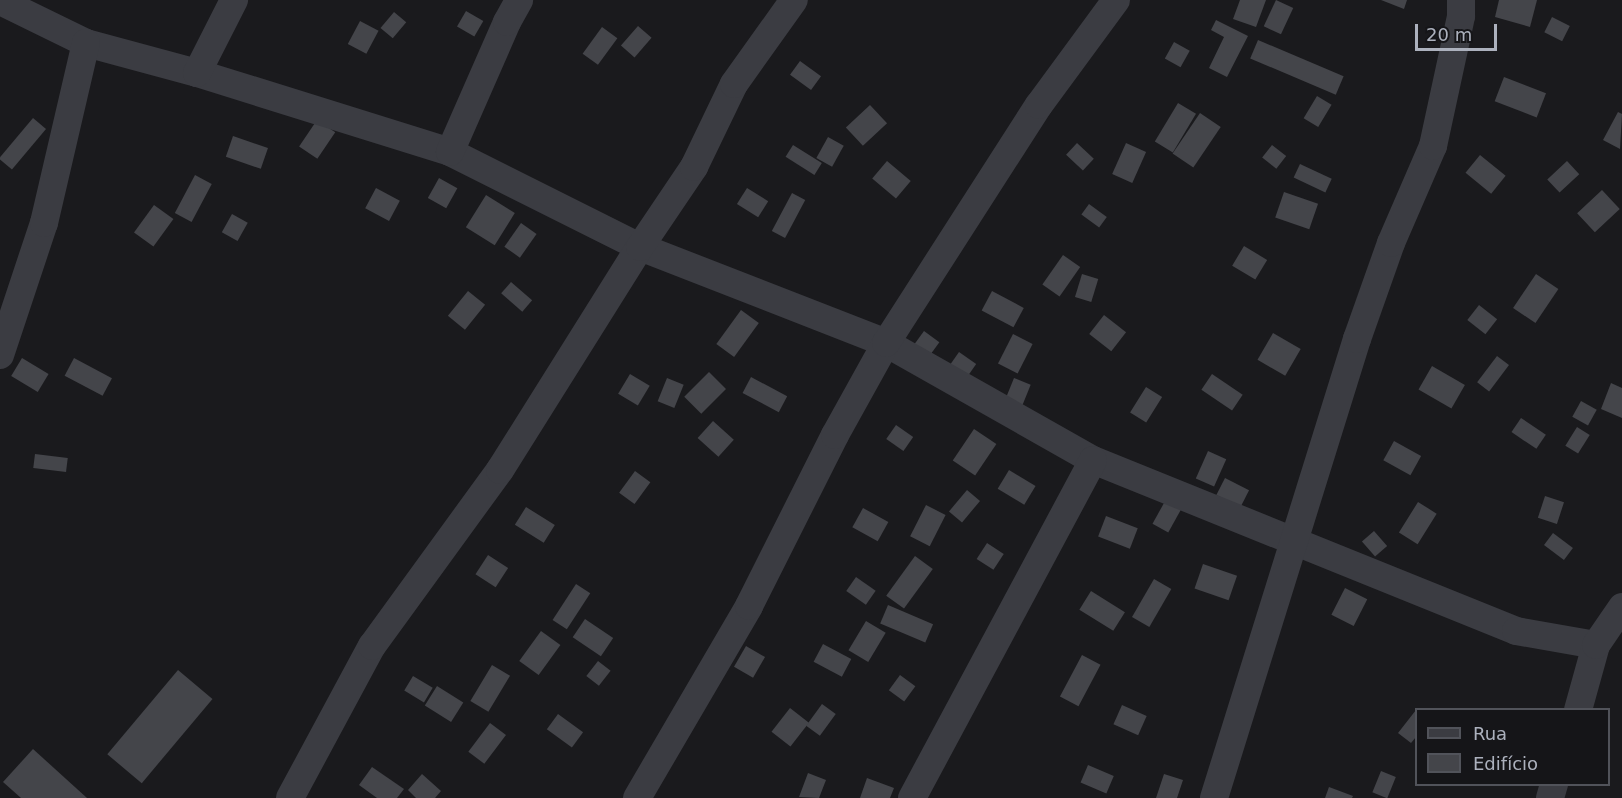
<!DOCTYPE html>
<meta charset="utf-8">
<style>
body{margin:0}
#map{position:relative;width:1622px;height:798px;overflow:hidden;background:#1a1a1d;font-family:"DejaVu Sans",sans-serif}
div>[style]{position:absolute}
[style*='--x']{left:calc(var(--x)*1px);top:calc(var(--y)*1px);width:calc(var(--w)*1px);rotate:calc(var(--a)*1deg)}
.building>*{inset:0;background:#44454a;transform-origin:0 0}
.street>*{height:28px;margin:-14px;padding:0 14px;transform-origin:14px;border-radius:14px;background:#3b3c42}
span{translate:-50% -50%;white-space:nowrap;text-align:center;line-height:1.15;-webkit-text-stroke:4.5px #151518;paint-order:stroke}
.legend{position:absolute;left:1415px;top:708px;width:195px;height:78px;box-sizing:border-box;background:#151518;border:2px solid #51535a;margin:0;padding:8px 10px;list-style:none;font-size:18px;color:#acb1bd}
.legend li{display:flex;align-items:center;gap:12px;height:30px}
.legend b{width:30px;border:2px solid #51535a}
.scale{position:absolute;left:1415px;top:24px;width:82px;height:27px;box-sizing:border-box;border:3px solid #acb1bd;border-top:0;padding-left:8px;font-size:18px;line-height:21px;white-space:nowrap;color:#acb1bd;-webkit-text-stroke:4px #151518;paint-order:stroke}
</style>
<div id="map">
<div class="building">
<i style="clip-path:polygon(1240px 0,1266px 0,1256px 27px,1233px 19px)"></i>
<i style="left:1276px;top:0;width:19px;height:29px;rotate:25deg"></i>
<i style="clip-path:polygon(1381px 0,1407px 0,1404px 9px)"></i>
<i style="clip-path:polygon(1499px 0,1537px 0,1530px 27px,1495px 17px)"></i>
<i style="left:466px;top:11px;width:20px;height:18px;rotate:30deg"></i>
<i style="left:394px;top:12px;width:16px;height:21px;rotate:40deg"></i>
<i style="left:1552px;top:17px;width:20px;height:17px;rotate:27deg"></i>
<i style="clip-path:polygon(1216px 20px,1248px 36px,1227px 77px,1209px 68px,1224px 37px,1211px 30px)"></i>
<i style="left:360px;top:21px;width:21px;height:26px;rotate:28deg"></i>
<i style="left:638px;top:26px;width:18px;height:26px;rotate:41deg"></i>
<i style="left:602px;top:27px;width:19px;height:33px;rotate:36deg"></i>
<i style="left:1258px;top:40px;width:93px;height:20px;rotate:23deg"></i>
<i style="left:1174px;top:42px;width:18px;height:19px;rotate:29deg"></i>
<i style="left:800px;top:61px;width:26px;height:17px;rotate:36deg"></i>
<i style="left:1504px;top:77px;width:45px;height:26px;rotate:21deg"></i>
<i style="left:1317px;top:96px;width:17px;height:26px;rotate:31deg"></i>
<i style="left:1178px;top:103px;width:21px;height:45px;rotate:31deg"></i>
<i style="left:870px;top:105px;width:25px;height:33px;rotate:47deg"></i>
<i style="clip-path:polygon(1618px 112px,1622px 114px,1620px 149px,1603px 140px)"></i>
<i style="left:1200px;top:113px;width:25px;height:49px;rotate:34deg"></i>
<i style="left:33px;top:118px;width:17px;height:53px;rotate:40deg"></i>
<i style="left:317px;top:120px;width:22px;height:32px;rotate:34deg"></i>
<i style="left:233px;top:136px;width:37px;height:22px;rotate:19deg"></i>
<i style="left:828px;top:137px;width:18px;height:24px;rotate:29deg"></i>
<i style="left:1077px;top:143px;width:23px;height:16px;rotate:43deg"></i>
<i style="left:1126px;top:143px;width:22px;height:34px;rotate:24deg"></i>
<i style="left:793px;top:145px;width:34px;height:14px;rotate:32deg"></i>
<i style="left:1272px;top:145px;width:18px;height:16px;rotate:38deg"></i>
<i style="left:1480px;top:155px;width:33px;height:23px;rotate:39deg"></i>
<i style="left:887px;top:161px;width:31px;height:23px;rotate:40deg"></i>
<i style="left:1567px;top:161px;width:18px;height:27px;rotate:47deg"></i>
<i style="left:1300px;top:164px;width:35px;height:15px;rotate:25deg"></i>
<i style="left:195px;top:175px;width:19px;height:43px;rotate:28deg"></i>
<i style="left:439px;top:178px;width:21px;height:23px;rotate:29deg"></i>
<i style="left:376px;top:188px;width:27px;height:23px;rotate:28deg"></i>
<i style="left:747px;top:188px;width:25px;height:19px;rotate:32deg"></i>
<i style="left:1602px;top:190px;width:26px;height:34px;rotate:47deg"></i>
<i style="left:1284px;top:192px;width:36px;height:27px;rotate:19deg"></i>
<i style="left:792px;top:193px;width:15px;height:43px;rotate:28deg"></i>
<i style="left:486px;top:195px;width:34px;height:38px;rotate:32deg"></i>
<i style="left:1089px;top:204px;width:22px;height:13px;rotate:36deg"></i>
<i style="left:154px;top:205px;width:24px;height:34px;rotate:36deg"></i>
<i style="left:232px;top:214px;width:18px;height:21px;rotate:29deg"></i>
<i style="left:521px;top:223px;width:19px;height:29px;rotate:35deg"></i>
<i style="left:1244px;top:246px;width:27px;height:23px;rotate:31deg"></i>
<i style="left:1063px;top:255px;width:21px;height:36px;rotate:35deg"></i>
<i style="left:1082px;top:274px;width:17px;height:24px;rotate:17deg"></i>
<i style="left:1536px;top:274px;width:27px;height:41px;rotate:34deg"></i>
<i style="left:511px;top:282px;width:28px;height:15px;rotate:41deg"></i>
<i style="left:468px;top:291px;width:22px;height:32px;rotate:39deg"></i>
<i style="left:992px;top:291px;width:36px;height:22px;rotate:28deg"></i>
<i style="left:1479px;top:305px;width:23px;height:19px;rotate:38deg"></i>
<i style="left:741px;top:310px;width:22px;height:42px;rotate:36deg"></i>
<i style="left:1104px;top:315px;width:28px;height:24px;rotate:38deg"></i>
<i style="left:924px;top:331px;width:19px;height:17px;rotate:36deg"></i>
<i style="left:1273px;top:333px;width:32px;height:31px;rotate:30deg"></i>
<i style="left:1013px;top:334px;width:22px;height:33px;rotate:27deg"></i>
<i style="left:959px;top:352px;width:21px;height:18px;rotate:35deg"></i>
<i style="left:1497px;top:356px;width:15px;height:33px;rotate:37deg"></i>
<i style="left:22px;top:358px;width:31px;height:21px;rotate:31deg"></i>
<i style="left:74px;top:358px;width:43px;height:20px;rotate:28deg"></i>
<i style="left:1432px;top:366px;width:38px;height:27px;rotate:30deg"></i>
<i style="left:709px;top:372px;width:24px;height:35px;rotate:45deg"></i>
<i style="left:630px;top:374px;width:23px;height:23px;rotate:31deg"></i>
<i style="left:1212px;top:374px;width:37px;height:19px;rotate:34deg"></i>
<i style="left:751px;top:377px;width:41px;height:18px;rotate:28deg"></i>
<i style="left:667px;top:378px;width:18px;height:25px;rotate:22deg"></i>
<i style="left:1014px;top:378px;width:18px;height:27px;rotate:22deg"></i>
<i style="clip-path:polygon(1611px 383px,1622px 388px,1622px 418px,1601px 409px)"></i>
<i style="left:1146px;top:387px;width:19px;height:30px;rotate:32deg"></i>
<i style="left:1581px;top:401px;width:18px;height:18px;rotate:29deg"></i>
<i style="left:1521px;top:418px;width:30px;height:17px;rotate:34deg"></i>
<i style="left:713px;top:421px;width:28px;height:23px;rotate:42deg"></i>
<i style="left:896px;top:425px;width:21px;height:17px;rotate:35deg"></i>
<i style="left:1577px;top:427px;width:15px;height:22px;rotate:32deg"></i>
<i style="left:974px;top:429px;width:27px;height:38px;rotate:34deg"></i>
<i style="left:1394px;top:441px;width:31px;height:22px;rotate:29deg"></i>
<i style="left:1208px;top:451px;width:20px;height:30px;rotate:24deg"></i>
<i style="left:35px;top:454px;width:33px;height:14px;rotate:7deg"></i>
<i style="left:1009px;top:470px;width:31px;height:22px;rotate:31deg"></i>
<i style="left:635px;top:471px;width:19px;height:27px;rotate:36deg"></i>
<i style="left:1225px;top:478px;width:27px;height:19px;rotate:27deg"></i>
<i style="left:967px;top:490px;width:17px;height:28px;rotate:40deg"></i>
<i style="left:1169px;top:494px;width:18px;height:34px;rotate:29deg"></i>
<i style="left:1545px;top:496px;width:20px;height:23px;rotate:18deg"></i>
<i style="left:1418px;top:502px;width:22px;height:36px;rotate:32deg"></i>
<i style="left:926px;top:505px;width:22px;height:35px;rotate:27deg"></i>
<i style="left:526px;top:507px;width:34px;height:21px;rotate:32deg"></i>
<i style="left:863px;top:508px;width:29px;height:22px;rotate:29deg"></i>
<i style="left:1106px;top:516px;width:34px;height:22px;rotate:21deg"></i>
<i style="left:1374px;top:531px;width:20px;height:16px;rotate:49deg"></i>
<i style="left:1553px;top:533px;width:25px;height:15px;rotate:37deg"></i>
<i style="left:987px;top:543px;width:20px;height:19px;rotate:33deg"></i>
<i style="left:488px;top:555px;width:24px;height:23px;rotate:33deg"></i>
<i style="left:915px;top:556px;width:22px;height:49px;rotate:36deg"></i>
<i style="left:1203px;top:564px;width:36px;height:26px;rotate:19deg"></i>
<i style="left:856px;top:577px;width:24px;height:17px;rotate:35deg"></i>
<i style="left:1154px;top:579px;width:20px;height:44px;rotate:30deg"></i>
<i style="left:576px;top:584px;width:17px;height:43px;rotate:33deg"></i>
<i style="left:1345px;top:588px;width:25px;height:30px;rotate:27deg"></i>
<i style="left:1091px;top:591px;width:40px;height:22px;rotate:32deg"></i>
<i style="left:888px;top:605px;width:49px;height:20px;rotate:23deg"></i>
<i style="left:585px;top:619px;width:34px;height:22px;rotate:34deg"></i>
<i style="left:866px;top:621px;width:23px;height:34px;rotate:31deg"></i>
<i style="left:541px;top:631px;width:24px;height:37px;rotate:36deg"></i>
<i style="left:823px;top:644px;width:32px;height:20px;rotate:28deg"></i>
<i style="left:746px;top:646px;width:22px;height:24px;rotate:30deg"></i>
<i style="left:1082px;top:655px;width:21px;height:47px;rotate:28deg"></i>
<i style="left:598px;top:661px;width:16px;height:19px;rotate:38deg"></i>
<i style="left:492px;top:665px;width:21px;height:42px;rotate:31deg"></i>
<i style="left:178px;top:670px;width:45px;height:110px;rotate:40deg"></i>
<i style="left:900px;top:675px;width:19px;height:19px;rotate:36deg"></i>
<i style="left:413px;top:676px;width:23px;height:17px;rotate:31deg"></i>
<i style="left:437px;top:686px;width:31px;height:23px;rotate:32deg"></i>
<i style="left:822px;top:704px;width:17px;height:27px;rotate:36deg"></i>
<i style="left:1122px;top:705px;width:27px;height:21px;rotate:24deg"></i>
<i style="left:790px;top:708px;width:24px;height:30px;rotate:38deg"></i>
<i style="clip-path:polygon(1416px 710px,1416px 737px,1411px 743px,1398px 733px)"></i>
<i style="left:558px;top:714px;width:31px;height:19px;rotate:36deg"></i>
<i style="left:490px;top:723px;width:20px;height:36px;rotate:37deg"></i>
<i style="clip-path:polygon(33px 749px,87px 798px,21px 798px,3px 782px)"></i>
<i style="left:1088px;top:765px;width:28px;height:19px;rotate:23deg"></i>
<i style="clip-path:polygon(372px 767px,404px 789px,397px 798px,377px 798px,359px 785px)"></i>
<i style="left:1381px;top:771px;width:16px;height:23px;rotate:22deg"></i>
<i style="clip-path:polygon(808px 773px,826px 780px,819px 798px,799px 797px)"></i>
<i style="clip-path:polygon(422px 774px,441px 791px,435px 798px,416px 798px,408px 790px)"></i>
<i style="clip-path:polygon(1164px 774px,1183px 780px,1177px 798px,1156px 798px)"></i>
<i style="clip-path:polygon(867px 778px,894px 788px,890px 798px,860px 798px)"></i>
<i style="clip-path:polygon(1329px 787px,1353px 796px,1352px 798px,1325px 798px)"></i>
</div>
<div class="street">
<i style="--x:0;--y:1;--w:96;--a:26"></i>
<i style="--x:86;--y:43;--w:115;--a:15.1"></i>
<i style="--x:197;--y:73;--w:265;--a:17.3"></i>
<i style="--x:450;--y:152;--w:212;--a:26.6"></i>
<i style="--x:640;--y:247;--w:264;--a:21.3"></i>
<i style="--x:886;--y:343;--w:238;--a:29.5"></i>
<i style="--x:1093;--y:460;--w:456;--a:22"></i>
<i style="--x:1516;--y:631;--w:81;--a:9.9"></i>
<i style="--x:197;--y:73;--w:82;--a:-63.1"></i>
<i style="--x:450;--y:152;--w:142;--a:-66.3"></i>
<i style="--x:507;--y:22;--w:25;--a:-61"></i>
<i style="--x:0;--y:355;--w:139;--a:-71.6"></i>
<i style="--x:44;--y:223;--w:185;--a:-76.9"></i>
<i style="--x:1578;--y:710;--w:67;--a:-74.5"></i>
<i style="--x:1596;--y:645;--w:46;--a:-55.6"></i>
<i style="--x:290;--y:798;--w:173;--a:-61.7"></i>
<i style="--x:372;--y:646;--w:218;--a:-54"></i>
<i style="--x:500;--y:470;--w:263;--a:-57.9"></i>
<i style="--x:640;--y:247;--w:97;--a:-56"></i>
<i style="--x:694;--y:167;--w:92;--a:-64.3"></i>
<i style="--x:734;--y:84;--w:103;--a:-54.5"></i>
<i style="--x:637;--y:798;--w:222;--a:-59.7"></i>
<i style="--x:749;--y:606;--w:191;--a:-63.3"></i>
<i style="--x:835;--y:435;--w:105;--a:-61"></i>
<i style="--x:886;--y:343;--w:283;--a:-57.3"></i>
<i style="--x:1039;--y:105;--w:130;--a:-53.7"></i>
<i style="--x:912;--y:798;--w:383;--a:-61.8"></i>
<i style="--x:1214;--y:798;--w:481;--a:-72.7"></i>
<i style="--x:1357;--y:339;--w:102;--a:-70.5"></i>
<i style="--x:1391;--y:243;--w:106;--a:-66.6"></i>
<i style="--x:1433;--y:146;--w:133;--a:-77.8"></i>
<i style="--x:1461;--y:16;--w:16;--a:-90"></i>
<i style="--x:1550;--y:798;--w:15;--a:-74"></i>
</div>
<ul class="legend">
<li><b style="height:8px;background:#3b3c42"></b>Rua</li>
<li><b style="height:16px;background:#44454a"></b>Edifício</li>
</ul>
<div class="scale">20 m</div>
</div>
